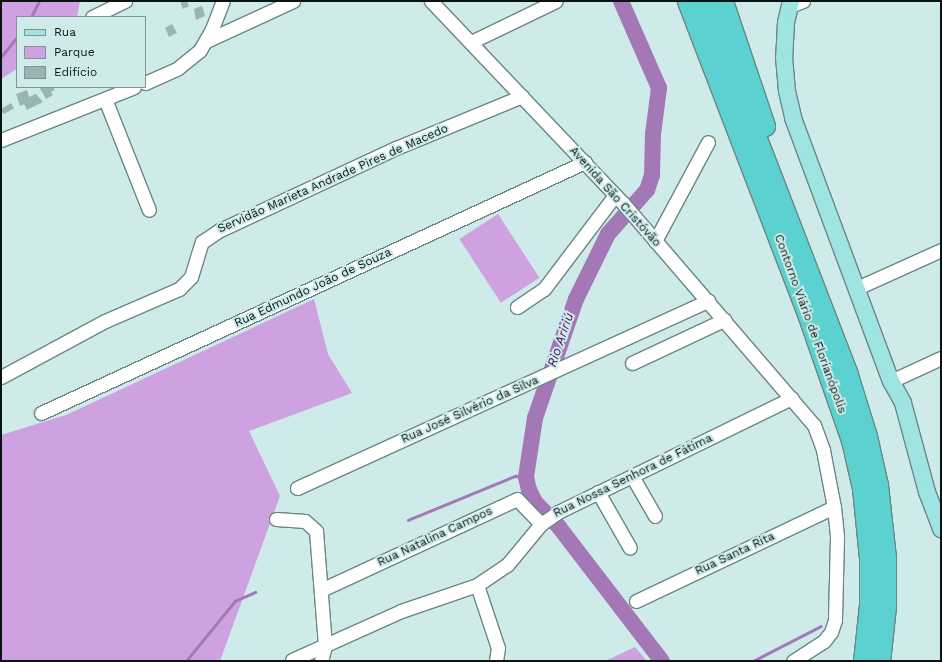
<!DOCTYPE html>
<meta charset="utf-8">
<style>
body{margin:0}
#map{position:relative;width:942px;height:662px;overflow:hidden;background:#ceebe9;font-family:"Work Sans",sans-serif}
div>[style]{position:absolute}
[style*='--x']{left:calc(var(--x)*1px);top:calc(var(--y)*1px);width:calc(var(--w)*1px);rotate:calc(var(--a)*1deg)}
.green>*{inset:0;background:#cea2e1;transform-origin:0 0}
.stream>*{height:2.5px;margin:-1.25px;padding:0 1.25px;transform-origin:1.25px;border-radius:1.25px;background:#a478b7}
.river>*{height:16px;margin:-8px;padding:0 8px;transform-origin:8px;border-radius:8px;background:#a478b7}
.building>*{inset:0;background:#99b5b3;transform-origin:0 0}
.roads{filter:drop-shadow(1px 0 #6b8685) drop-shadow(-1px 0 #6b8685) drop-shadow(0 1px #6b8685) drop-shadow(0 -1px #6b8685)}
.minor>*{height:13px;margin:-6.5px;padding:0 6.5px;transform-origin:6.5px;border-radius:6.5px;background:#fff}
.major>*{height:16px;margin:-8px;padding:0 8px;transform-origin:8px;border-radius:8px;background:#9de4e2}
.highway>*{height:19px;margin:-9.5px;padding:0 9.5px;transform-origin:9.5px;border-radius:9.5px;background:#5bd2cf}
span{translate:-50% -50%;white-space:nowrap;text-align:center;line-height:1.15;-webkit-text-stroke:4px #ceebe9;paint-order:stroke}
.street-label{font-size:12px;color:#081312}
.water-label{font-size:13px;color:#480e5c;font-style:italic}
.frame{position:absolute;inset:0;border:2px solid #081312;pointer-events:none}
.legend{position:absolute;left:16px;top:16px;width:130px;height:72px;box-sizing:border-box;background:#ceebe9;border:1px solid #7f9593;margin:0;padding:5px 7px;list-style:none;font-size:12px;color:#081312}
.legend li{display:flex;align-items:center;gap:8px;height:20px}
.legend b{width:20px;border:1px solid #7f9593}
</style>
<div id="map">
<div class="green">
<i style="clip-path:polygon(1px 1px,80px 1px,77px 17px,17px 17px,17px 69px,1px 79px)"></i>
<i style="left:498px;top:214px;width:76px;height:46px;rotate:57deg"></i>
<i style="clip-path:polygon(314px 299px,328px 354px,352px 393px,249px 431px,280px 496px,220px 661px,1px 661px,1px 435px,66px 415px)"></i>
<i style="clip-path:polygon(635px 647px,647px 661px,605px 661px)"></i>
</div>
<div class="stream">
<i style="--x:31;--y:17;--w:18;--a:-63"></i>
<i style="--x:1;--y:57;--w:26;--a:-51"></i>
<i style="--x:408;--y:520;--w:116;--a:-22.4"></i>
<i style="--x:515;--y:476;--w:11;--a:5"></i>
<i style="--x:186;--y:661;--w:77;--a:-50.8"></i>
<i style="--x:235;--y:601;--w:22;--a:-24"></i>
<i style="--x:753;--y:661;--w:76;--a:-27.2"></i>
</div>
<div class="river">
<i style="--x:621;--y:1;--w:95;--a:66.4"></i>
<i style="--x:659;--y:88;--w:46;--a:97.4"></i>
<i style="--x:653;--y:134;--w:41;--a:91.4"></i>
<i style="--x:652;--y:175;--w:16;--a:108"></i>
<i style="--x:647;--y:190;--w:59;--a:131.6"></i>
<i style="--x:608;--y:234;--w:72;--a:116.2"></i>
<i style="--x:576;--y:299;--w:126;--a:109"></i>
<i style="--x:535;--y:418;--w:60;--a:98.7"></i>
<i style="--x:526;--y:477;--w:13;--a:77"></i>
<i style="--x:529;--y:490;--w:13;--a:63"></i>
<i style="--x:535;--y:502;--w:35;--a:46"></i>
<i style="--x:559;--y:527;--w:169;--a:52.5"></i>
</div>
<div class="building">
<i style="clip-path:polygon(180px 1px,187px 1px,189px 6px,183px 9px)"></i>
<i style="clip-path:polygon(202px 6px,205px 16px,196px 20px,194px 9px)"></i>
<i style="clip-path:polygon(172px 24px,177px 33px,169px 37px,165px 28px)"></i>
<i style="clip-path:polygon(39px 87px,53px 87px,55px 90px,51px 92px,53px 95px,46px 99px)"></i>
<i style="clip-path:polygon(27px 90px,29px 97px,36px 94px,43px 102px,27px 110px,24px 104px,20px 106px,16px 94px)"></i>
<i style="left:11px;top:103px;width:6px;height:12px;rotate:59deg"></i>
</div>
<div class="roads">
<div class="minor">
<i style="--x:431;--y:1;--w:277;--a:46.5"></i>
<i style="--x:622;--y:202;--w:294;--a:49.3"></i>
<i style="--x:814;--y:425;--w:27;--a:70"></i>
<i style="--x:823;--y:450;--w:58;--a:79.1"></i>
<i style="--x:834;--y:507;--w:30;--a:84"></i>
<i style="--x:837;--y:537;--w:83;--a:91.4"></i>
<i style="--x:835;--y:620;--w:13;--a:108"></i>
<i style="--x:831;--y:632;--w:11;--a:128"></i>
<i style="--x:824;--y:641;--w:37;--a:147"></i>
<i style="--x:790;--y:6;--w:14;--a:-21"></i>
<i style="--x:92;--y:17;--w:37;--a:-26"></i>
<i style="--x:206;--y:41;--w:96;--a:-24.7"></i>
<i style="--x:471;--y:42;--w:94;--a:-25.8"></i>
<i style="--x:145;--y:83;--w:36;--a:-24"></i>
<i style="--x:178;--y:68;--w:28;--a:-39"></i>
<i style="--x:200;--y:50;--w:24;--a:-60"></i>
<i style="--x:212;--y:29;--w:30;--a:-69"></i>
<i style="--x:105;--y:99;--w:119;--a:68.4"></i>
<i style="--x:1;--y:140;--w:143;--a:-21.7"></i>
<i style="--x:655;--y:241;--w:112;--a:-61.8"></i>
<i style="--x:857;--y:288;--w:92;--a:-24.3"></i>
<i style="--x:517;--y:307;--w:32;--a:-34"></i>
<i style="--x:544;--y:289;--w:118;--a:-52.9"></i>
<i style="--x:632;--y:363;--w:102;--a:-25.1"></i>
<i style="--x:1;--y:377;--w:118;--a:-28.3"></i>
<i style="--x:105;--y:321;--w:81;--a:-23.4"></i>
<i style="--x:179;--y:289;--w:17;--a:-45"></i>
<i style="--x:191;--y:277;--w:37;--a:-73"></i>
<i style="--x:202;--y:242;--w:22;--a:-34"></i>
<i style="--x:220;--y:230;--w:194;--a:-25"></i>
<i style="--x:396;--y:148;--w:136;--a:-22.4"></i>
<i style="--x:891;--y:381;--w:55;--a:-24.7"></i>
<i style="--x:41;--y:413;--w:599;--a:-24.77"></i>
<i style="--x:632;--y:476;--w:46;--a:60.1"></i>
<i style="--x:297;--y:488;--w:452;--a:-24.5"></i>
<i style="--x:598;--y:492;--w:64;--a:60.3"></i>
<i style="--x:276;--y:519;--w:29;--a:4"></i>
<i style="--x:305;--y:521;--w:15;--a:42"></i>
<i style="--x:316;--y:531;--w:115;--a:85.5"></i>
<i style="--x:325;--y:646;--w:16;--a:105"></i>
<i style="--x:477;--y:585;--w:66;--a:71.6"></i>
<i style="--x:498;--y:648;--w:13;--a:99"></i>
<i style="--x:321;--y:590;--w:216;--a:-24.9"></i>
<i style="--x:517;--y:499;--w:35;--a:46"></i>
<i style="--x:636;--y:601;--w:219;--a:-25.4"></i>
<i style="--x:292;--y:660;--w:120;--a:-24.2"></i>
<i style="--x:401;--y:611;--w:80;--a:-18.9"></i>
<i style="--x:477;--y:585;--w:36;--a:-34"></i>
<i style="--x:507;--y:565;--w:53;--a:-50.3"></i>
<i style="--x:541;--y:524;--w:21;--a:-35"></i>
<i style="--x:558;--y:512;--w:260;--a:-26"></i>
</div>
<div class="major">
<i style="--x:791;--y:1;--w:23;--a:103"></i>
<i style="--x:786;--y:23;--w:34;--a:93"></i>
<i style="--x:784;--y:57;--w:34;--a:85"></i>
<i style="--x:787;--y:91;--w:28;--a:77"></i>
<i style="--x:793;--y:118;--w:281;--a:69.6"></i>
<i style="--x:891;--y:381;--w:25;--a:61"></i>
<i style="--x:903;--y:403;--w:92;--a:74.9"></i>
<i style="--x:927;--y:492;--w:40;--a:69"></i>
</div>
<div class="highway">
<i style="--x:687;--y:1;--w:332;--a:69"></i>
<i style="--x:806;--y:311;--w:137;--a:70.8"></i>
<i style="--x:851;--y:440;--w:49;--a:77.1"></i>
<i style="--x:862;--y:488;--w:70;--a:84.3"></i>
<i style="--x:869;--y:558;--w:47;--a:90"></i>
<i style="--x:869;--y:605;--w:56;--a:96.1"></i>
<i style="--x:704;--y:1;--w:401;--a:68.9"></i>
<i style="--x:848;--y:375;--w:64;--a:72.7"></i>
<i style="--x:867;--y:436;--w:50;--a:77.3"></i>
<i style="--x:878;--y:485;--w:72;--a:83.7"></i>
<i style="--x:886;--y:557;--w:49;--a:90"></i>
<i style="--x:886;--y:606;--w:55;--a:96.2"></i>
<i style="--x:723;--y:1;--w:132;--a:71.4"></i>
</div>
</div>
<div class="street-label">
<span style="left:333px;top:179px;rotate:-24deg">Servidão Marieta Andrade Pires de Macedo</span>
<span style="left:615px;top:197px;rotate:48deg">Avenida São Cristóvão</span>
<span style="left:313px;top:288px;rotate:-25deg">Rua Edmundo João de Souza</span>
<span style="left:810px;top:324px;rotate:70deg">Contorno Viário de Florianópolis</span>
<span style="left:470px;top:410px;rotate:-24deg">Rua José Silvério da Silva</span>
<span style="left:633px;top:476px;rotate:-26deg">Rua Nossa Senhora de Fátima</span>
<span style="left:435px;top:537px;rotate:-25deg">Rua Natalina Campos</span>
<span style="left:735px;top:554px;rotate:-25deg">Rua Santa Rita</span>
</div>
<div class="water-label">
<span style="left:561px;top:340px;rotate:-71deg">Rio Aririú</span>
</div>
<div class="frame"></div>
<ul class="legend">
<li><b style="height:5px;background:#9de4e2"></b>Rua</li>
<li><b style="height:11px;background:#cea2e1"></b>Parque</li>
<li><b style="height:11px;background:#99b5b3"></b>Edifício</li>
</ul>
</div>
